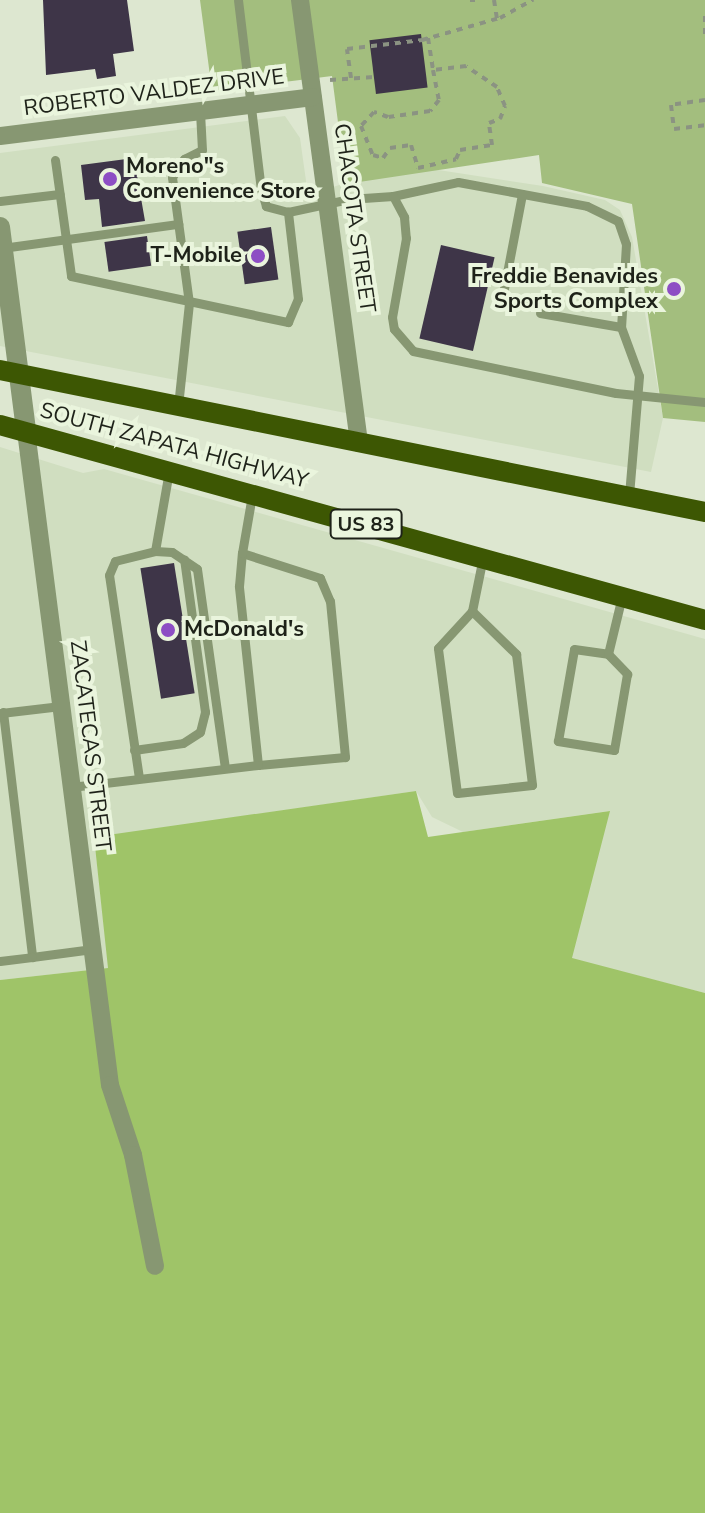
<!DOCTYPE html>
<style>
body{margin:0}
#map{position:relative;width:705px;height:1513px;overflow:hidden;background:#dde7d0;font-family:"Nunito Sans",sans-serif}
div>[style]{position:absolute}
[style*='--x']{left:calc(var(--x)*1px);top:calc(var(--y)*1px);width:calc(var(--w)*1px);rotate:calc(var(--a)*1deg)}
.built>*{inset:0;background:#d0dec0}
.green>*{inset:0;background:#a3be7e}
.forest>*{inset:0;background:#9fc468}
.building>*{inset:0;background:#3e3548;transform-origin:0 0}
.path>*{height:4px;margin-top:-2px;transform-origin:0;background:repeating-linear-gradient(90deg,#8b9382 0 6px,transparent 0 12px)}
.service>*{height:9px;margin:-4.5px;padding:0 4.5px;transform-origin:4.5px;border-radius:4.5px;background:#879772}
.minor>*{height:18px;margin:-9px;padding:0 9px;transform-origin:9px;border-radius:9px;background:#879772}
.tertiary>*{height:20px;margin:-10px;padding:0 10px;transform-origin:10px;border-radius:10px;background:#879772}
.primary>*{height:20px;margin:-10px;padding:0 10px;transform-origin:10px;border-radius:10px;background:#3d5703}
.dots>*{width:22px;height:22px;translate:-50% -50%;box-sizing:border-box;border:4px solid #eaf5dd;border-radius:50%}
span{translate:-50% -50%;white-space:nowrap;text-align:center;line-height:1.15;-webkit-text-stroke:8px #eaf5dd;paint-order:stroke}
.shield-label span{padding:2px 6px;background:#eaf5dd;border:2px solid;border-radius:6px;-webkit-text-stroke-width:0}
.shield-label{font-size:20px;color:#1e2219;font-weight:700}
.street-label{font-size:22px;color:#1e2219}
.poi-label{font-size:22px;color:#1e2219;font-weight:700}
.left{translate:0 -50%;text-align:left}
.right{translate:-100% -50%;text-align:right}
</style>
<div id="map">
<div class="built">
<i style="clip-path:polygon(285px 116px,300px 138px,308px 195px,358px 179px,432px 169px,543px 186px,605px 200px,620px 210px,632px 237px,663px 418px,651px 472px,0 346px,0 153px)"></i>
<i style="clip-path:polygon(0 447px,83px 473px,104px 469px,705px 639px,705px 993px,571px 959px,609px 811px,463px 832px,432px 817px,416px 791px,94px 838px,109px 968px,0 980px)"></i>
</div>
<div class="green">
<i style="clip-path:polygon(200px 0,705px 0,705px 422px,663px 418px,632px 204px,542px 183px,539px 155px,346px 184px,332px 76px,212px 91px)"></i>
</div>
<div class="forest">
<i style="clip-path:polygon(416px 791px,428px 837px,610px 811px,572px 958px,705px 993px,705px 1513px,0 1513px,0 980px,108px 968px,94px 837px)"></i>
</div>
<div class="building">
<i style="clip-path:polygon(43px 0,127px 0,134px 51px,113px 54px,116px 76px,97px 79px,95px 69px,46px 75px)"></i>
<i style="left:421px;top:34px;width:54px;height:52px;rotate:83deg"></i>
<i style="clip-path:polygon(134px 158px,145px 221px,102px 227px,99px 199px,85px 200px,81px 165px)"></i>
<i style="left:271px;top:227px;width:53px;height:34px;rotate:82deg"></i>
<i style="left:147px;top:236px;width:30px;height:43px;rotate:82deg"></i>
<i style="left:441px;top:245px;width:55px;height:96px;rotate:13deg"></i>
<i style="left:174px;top:563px;width:132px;height:34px;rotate:81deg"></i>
</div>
<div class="path">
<i style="--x:470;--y:0;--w:5;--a:0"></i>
<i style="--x:494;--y:0;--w:19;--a:81"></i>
<i style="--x:705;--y:16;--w:19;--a:90"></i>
<i style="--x:428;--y:38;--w:32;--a:81"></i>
<i style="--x:433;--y:70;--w:31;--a:79"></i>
<i style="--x:439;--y:100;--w:14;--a:129"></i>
<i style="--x:430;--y:111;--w:42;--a:171.9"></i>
<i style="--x:388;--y:117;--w:15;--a:-160"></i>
<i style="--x:374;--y:112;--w:19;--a:133"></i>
<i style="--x:361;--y:126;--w:31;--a:68"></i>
<i style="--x:373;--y:155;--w:10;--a:17"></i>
<i style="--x:383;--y:158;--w:12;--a:-55"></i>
<i style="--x:390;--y:148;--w:21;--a:-8"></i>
<i style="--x:411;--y:145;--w:24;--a:73"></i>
<i style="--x:418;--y:168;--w:39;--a:-13"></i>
<i style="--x:456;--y:159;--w:10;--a:-66"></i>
<i style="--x:460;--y:150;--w:32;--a:-9"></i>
<i style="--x:492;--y:145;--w:22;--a:-98"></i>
<i style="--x:489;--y:123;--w:12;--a:-20"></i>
<i style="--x:500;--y:119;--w:14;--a:-69"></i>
<i style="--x:505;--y:106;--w:21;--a:-113"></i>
<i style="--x:497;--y:87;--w:37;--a:-146"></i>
<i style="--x:466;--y:66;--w:33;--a:173"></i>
<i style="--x:351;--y:78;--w:29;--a:-98"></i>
<i style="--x:347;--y:49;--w:76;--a:-6.8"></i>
<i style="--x:422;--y:40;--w:81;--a:-15.8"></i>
<i style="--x:500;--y:18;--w:38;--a:-29"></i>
<i style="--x:330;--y:80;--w:44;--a:-3.9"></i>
<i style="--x:705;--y:100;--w:34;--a:172"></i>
<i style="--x:671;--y:105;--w:24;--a:83"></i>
<i style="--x:674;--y:129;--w:31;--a:-7"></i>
</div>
<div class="service">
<i style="--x:55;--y:160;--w:117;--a:82.1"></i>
<i style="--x:71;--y:276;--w:222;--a:12"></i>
<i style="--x:288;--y:322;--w:25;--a:-67"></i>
<i style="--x:298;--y:299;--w:88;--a:-96.6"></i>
<i style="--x:288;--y:212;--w:23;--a:-165"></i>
<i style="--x:266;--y:206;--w:17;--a:-107"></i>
<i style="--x:261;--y:190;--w:191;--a:-96.9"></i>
<i style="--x:393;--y:196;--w:66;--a:-12.2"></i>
<i style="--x:458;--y:182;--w:131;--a:10.5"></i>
<i style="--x:587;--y:206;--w:34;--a:26"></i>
<i style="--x:618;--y:221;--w:24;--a:71"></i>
<i style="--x:626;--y:244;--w:83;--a:93.4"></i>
<i style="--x:621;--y:327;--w:52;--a:69.8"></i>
<i style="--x:639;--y:376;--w:120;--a:94.8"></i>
<i style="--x:0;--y:201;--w:60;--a:-6.7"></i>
<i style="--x:288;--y:212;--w:62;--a:-12"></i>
<i style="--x:349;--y:199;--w:44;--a:-3.9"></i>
<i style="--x:393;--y:196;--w:24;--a:62"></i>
<i style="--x:404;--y:217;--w:21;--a:85"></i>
<i style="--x:406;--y:238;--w:80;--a:100"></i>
<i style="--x:392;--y:317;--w:12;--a:81"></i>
<i style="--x:394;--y:329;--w:29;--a:49"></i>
<i style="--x:413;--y:351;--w:207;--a:11.7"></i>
<i style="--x:616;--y:393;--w:89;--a:5.8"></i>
<i style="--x:2;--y:248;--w:178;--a:-7.8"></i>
<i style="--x:512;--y:308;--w:13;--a:-138"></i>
<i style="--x:502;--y:299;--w:107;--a:-79.2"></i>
<i style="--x:540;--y:313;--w:82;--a:9.8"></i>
<i style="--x:178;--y:406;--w:104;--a:-83.9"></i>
<i style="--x:189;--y:303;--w:127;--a:-97.7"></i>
<i style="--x:172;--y:177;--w:22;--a:-56"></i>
<i style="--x:184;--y:159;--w:20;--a:-27"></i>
<i style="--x:202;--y:150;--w:39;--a:-93"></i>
<i style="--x:155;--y:551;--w:81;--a:-80.1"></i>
<i style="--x:242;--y:553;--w:82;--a:17.8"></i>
<i style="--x:320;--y:578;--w:25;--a:67"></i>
<i style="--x:330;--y:601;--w:157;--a:84.5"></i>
<i style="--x:345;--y:757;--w:87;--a:174.7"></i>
<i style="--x:258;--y:765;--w:180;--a:-96.1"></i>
<i style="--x:239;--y:586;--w:33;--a:-85"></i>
<i style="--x:242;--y:553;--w:59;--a:-80.2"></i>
<i style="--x:472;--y:611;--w:62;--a:44.3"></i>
<i style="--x:516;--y:654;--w:132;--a:83"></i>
<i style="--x:532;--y:785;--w:75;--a:173.9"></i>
<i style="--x:457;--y:793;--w:146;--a:-97.5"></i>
<i style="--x:438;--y:648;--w:50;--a:-47.4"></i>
<i style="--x:472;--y:611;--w:55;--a:-78.5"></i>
<i style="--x:574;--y:649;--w:34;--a:8"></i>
<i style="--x:608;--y:654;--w:28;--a:46"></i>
<i style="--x:627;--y:674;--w:77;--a:99.7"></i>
<i style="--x:614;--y:750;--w:57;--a:-170.9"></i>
<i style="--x:558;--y:741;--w:93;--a:-80.1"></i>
<i style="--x:608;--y:654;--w:60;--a:-76.4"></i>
<i style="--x:3;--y:712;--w:247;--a:83.2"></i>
<i style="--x:32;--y:957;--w:61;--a:-7.6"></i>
<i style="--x:1;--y:713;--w:60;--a:-6.7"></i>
<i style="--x:134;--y:750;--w:49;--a:-8.1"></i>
<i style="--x:183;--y:743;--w:20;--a:-33"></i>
<i style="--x:200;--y:732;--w:21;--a:-76"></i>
<i style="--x:205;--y:712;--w:154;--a:-97.8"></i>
<i style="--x:139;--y:778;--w:205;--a:-98.4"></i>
<i style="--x:109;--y:575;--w:15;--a:-67"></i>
<i style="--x:115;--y:561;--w:41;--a:-14"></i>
<i style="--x:155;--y:551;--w:17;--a:3"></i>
<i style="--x:172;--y:552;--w:30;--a:34"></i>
<i style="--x:197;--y:569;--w:200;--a:82"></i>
<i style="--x:71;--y:787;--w:188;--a:-6.7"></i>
<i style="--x:0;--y:961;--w:32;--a:-7"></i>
</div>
<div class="minor">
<i style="--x:300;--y:0;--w:447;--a:82.4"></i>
<i style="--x:0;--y:136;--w:315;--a:-7.1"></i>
<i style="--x:26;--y:431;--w:659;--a:82.68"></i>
<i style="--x:110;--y:1085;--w:74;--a:71.8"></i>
<i style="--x:133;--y:1155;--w:113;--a:78.8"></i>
</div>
<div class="tertiary">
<i style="--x:0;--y:227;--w:206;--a:82.7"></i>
</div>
<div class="primary">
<i style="--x:0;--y:370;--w:719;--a:11.39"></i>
<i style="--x:0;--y:425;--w:731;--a:15.46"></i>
</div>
<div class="dots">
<i style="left:110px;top:179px;background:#8d4ec4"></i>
<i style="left:258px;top:256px;background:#8d4ec4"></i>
<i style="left:674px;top:289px;background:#8d4ec4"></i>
<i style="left:168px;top:630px;background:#8d4ec4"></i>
</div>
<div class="shield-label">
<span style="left:366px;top:524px">US 83</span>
</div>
<div class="street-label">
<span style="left:154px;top:93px;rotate:-7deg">ROBERTO VALDEZ DRIVE</span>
<span style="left:354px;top:218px;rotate:82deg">CHACOTA STREET</span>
<span style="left:174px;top:446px;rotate:15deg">SOUTH ZAPATA HIGHWAY</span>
<span style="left:90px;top:746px;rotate:83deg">ZACATECAS STREET</span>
</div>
<div class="poi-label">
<span class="left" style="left:126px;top:179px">Moreno"s<br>Convenience Store</span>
<span class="right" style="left:242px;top:256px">T-Mobile</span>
<span class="right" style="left:658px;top:289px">Freddie Benavides<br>Sports Complex</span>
<span class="left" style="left:184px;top:630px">McDonald's</span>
</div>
</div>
